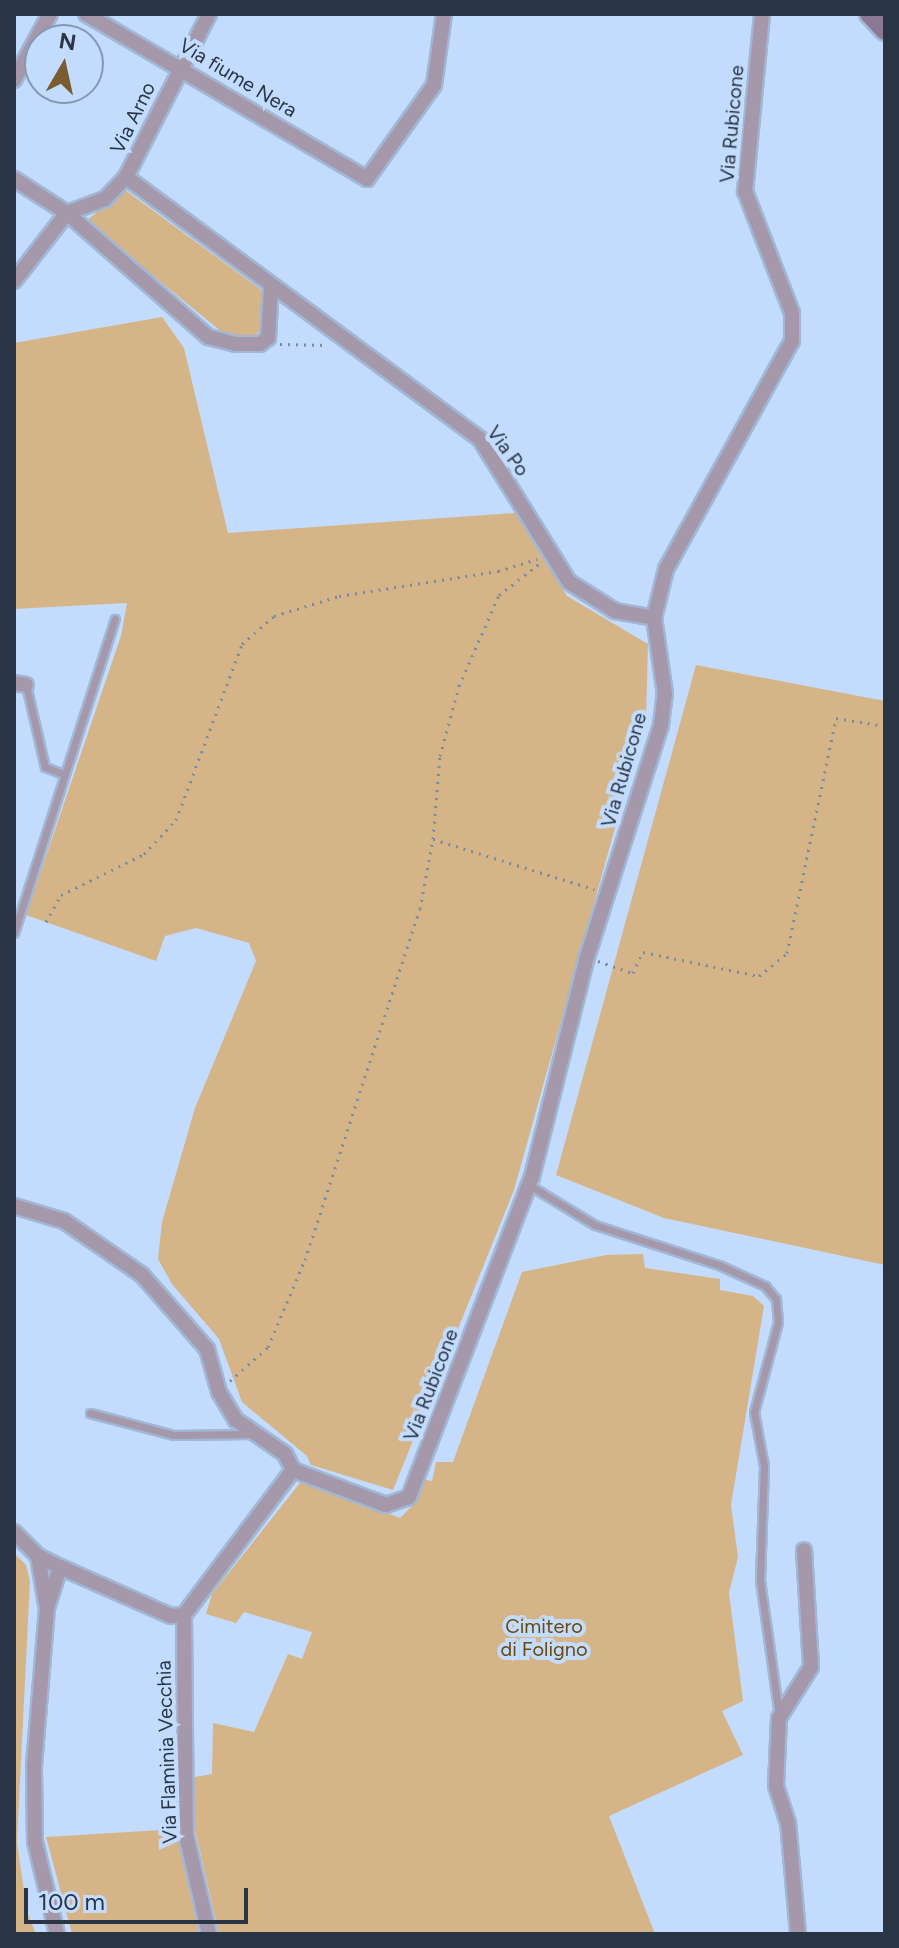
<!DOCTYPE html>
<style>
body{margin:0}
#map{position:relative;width:899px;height:1948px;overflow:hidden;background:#c3dcfd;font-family:Figtree,sans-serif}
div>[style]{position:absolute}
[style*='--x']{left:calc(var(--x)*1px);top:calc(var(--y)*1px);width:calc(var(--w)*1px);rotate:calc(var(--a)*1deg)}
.green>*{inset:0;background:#d5b587}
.path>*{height:3px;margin-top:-1.5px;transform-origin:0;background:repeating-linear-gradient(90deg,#7a8ca5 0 2px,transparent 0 8px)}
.roads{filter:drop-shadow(2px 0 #a1b7d5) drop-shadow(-2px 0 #a1b7d5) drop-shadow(0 2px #a1b7d5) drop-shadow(0 -2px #a1b7d5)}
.lane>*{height:7px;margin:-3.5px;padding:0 3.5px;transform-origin:3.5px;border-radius:3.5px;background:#a598aa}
.street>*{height:14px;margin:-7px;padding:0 7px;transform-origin:7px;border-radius:7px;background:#a598aa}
.secondary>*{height:18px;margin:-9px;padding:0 9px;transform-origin:9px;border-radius:9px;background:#8b7892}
span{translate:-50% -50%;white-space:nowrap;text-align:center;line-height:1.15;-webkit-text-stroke:8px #c3dcfd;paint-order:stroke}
.street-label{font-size:20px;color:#293545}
.park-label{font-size:20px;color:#69480e}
.frame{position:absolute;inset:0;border:16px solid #293545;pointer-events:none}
.north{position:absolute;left:24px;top:24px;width:80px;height:80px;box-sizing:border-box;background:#c3dcfd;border:2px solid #8599b3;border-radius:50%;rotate:9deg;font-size:22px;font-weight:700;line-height:32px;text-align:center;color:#293545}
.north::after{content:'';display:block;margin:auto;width:28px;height:36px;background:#795c30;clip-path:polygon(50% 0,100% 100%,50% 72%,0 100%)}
.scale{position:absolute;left:24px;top:1888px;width:224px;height:36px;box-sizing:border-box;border:4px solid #293545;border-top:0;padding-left:10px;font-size:24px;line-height:28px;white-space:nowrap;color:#293545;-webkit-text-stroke:6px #c3dcfd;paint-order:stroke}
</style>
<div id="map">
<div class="green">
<i style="clip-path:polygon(125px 190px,260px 289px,269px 306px,266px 323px,254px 337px,223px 333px,86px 221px)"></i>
<i style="clip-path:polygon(162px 317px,184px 348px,228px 533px,515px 513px,567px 596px,648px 644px,646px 717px,514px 1190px,393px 1490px,311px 1465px,307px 1456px,242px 1402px,219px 1339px,172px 1284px,158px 1259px,162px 1222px,195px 1108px,256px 961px,249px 943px,196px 928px,165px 936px,156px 961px,26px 915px,121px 636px,127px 603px,14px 609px,14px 343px)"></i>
<i style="clip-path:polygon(696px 665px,885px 701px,885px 1265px,664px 1218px,556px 1175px)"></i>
<i style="clip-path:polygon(643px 1254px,645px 1268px,720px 1279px,720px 1290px,753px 1296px,764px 1306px,731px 1505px,738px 1557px,729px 1593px,743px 1701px,722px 1711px,743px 1755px,609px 1816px,655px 1934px,219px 1934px,191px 1813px,189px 1778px,212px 1774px,213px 1723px,254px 1732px,288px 1654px,302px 1659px,312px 1632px,244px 1612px,236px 1623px,206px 1614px,212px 1594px,303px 1479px,400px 1518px,417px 1501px,422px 1479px,432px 1481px,436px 1462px,453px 1462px,522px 1272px,606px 1255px)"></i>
<i style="clip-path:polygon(14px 1553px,26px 1565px,30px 1581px,17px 1842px,27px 1912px,36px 1934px,14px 1934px)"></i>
<i style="clip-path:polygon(177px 1829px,199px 1934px,72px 1934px,46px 1837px)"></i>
</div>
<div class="path">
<i style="--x:280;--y:344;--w:48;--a:1.2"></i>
<i style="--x:433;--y:839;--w:169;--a:17.3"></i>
<i style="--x:46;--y:922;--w:31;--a:-61"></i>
<i style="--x:61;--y:895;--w:93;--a:-26.3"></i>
<i style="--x:144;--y:854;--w:47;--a:-46.7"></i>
<i style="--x:176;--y:820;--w:188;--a:-69.4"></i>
<i style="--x:242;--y:644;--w:43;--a:-41.2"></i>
<i style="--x:274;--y:616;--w:68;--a:-17.1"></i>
<i style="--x:339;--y:596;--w:161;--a:-8.9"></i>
<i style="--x:498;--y:571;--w:41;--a:-17.1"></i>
<i style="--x:598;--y:961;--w:37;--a:19"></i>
<i style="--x:633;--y:973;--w:23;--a:-65"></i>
<i style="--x:643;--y:952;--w:118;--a:11.7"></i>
<i style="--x:759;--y:976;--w:36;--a:-39"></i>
<i style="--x:787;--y:953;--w:240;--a:-78.2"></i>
<i style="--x:836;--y:718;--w:50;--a:9.3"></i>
<i style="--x:230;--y:1381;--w:51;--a:-41.8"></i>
<i style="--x:268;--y:1347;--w:95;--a:-67"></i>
<i style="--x:305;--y:1260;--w:369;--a:-71.9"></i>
<i style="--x:420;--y:909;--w:71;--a:-79.5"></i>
<i style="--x:433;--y:839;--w:83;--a:-85.2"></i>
<i style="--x:440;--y:756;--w:73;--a:-74.8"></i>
<i style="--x:459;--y:686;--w:99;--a:-66.3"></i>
<i style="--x:499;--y:595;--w:51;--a:-37.8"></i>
</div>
<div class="roads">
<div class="lane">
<i style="--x:26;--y:685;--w:84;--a:77"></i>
<i style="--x:45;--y:767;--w:19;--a:21"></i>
<i style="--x:14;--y:933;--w:330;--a:-72.2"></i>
<i style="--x:529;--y:1185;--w:77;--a:31.2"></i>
<i style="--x:595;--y:1225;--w:130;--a:17.9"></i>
<i style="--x:719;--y:1265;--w:51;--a:24.5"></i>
<i style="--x:765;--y:1286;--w:17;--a:50"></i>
<i style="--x:776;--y:1299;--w:23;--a:85"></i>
<i style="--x:778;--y:1322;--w:93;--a:104.9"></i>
<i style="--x:754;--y:1412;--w:55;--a:79.5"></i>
<i style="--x:764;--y:1466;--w:114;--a:92"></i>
<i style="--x:760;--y:1580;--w:137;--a:82"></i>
<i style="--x:90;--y:1413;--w:86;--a:14.8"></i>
<i style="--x:173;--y:1435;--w:77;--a:-0.7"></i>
</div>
<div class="street">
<i style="--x:86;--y:14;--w:326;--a:30.4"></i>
<i style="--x:367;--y:179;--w:115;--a:-54.5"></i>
<i style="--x:434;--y:85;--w:72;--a:-82"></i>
<i style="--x:14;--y:80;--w:75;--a:-61.4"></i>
<i style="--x:126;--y:177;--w:440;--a:36.5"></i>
<i style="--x:480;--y:439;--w:168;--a:58.1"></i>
<i style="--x:569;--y:582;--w:54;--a:32.2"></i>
<i style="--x:615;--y:611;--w:40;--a:10"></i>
<i style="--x:14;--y:179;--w:63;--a:32.7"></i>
<i style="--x:67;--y:213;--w:188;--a:41.3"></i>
<i style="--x:208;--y:337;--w:29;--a:14"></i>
<i style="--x:236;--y:344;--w:24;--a:0"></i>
<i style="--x:260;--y:344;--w:10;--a:-37"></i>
<i style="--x:268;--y:338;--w:52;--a:-86.7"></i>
<i style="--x:67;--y:213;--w:40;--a:-20.2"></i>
<i style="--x:105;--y:199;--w:30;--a:-46"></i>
<i style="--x:126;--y:177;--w:183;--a:-63"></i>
<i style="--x:14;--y:281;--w:86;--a:-52.1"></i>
<i style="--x:14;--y:683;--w:12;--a:9"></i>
<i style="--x:14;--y:1206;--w:52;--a:16.7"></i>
<i style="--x:64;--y:1221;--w:95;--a:34.7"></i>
<i style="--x:142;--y:1275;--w:98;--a:48.7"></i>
<i style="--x:207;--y:1349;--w:45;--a:74.4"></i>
<i style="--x:219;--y:1392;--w:33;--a:59"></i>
<i style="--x:236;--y:1420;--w:60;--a:34.8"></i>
<i style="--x:285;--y:1454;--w:18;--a:63"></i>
<i style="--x:14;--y:1532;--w:34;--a:45"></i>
<i style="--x:38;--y:1556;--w:25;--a:27"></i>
<i style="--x:60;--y:1567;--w:121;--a:23.8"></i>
<i style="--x:171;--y:1616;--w:13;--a:-4"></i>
<i style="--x:184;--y:1615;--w:181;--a:-53.1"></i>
<i style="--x:293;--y:1470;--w:99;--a:20.6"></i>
<i style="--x:386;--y:1505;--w:24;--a:-19"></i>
<i style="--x:409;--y:1497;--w:343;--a:-69"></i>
<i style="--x:532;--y:1177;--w:227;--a:-76"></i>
<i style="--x:587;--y:957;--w:244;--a:-72.3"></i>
<i style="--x:661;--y:725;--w:31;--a:-83"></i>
<i style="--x:665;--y:694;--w:77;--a:-98.2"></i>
<i style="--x:654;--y:618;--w:50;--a:-76.2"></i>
<i style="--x:666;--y:569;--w:260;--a:-61.1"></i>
<i style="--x:792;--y:341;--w:28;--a:-90"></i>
<i style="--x:792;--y:313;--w:131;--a:-111.1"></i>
<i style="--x:745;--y:191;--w:178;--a:-84.5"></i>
<i style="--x:38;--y:1556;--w:49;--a:80.5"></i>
<i style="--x:184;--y:1615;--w:220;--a:89.5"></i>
<i style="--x:186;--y:1835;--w:102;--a:76.9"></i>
<i style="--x:57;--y:1934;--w:95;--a:-103.4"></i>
<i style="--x:35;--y:1842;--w:76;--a:-90.8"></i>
<i style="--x:34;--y:1766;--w:159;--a:-85.3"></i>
<i style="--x:47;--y:1608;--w:43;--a:-72.4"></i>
<i style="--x:798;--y:1934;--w:111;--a:-95.1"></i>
<i style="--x:788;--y:1823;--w:39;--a:-108"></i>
<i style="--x:776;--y:1786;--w:68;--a:-87.5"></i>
<i style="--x:779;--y:1718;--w:60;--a:-57.9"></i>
<i style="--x:811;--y:1667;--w:117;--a:-93.4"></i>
</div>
<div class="secondary">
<i style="--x:869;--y:14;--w:23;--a:47"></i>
</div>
</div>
<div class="street-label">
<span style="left:238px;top:78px;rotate:31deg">Via fiume Nera</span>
<span style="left:133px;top:118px;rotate:-64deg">Via Arno</span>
<span style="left:732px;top:124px;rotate:-85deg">Via Rubicone</span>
<span style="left:508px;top:451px;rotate:54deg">Via Po</span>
<span style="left:624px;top:770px;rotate:-74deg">Via Rubicone</span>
<span style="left:431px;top:1385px;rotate:-69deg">Via Rubicone</span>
<span style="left:167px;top:1752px;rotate:-92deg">Via Flaminia Vecchia</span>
</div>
<div class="park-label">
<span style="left:544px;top:1638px">Cimitero<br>di Foligno</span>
</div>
<div class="frame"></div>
<div class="north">N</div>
<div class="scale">100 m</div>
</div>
